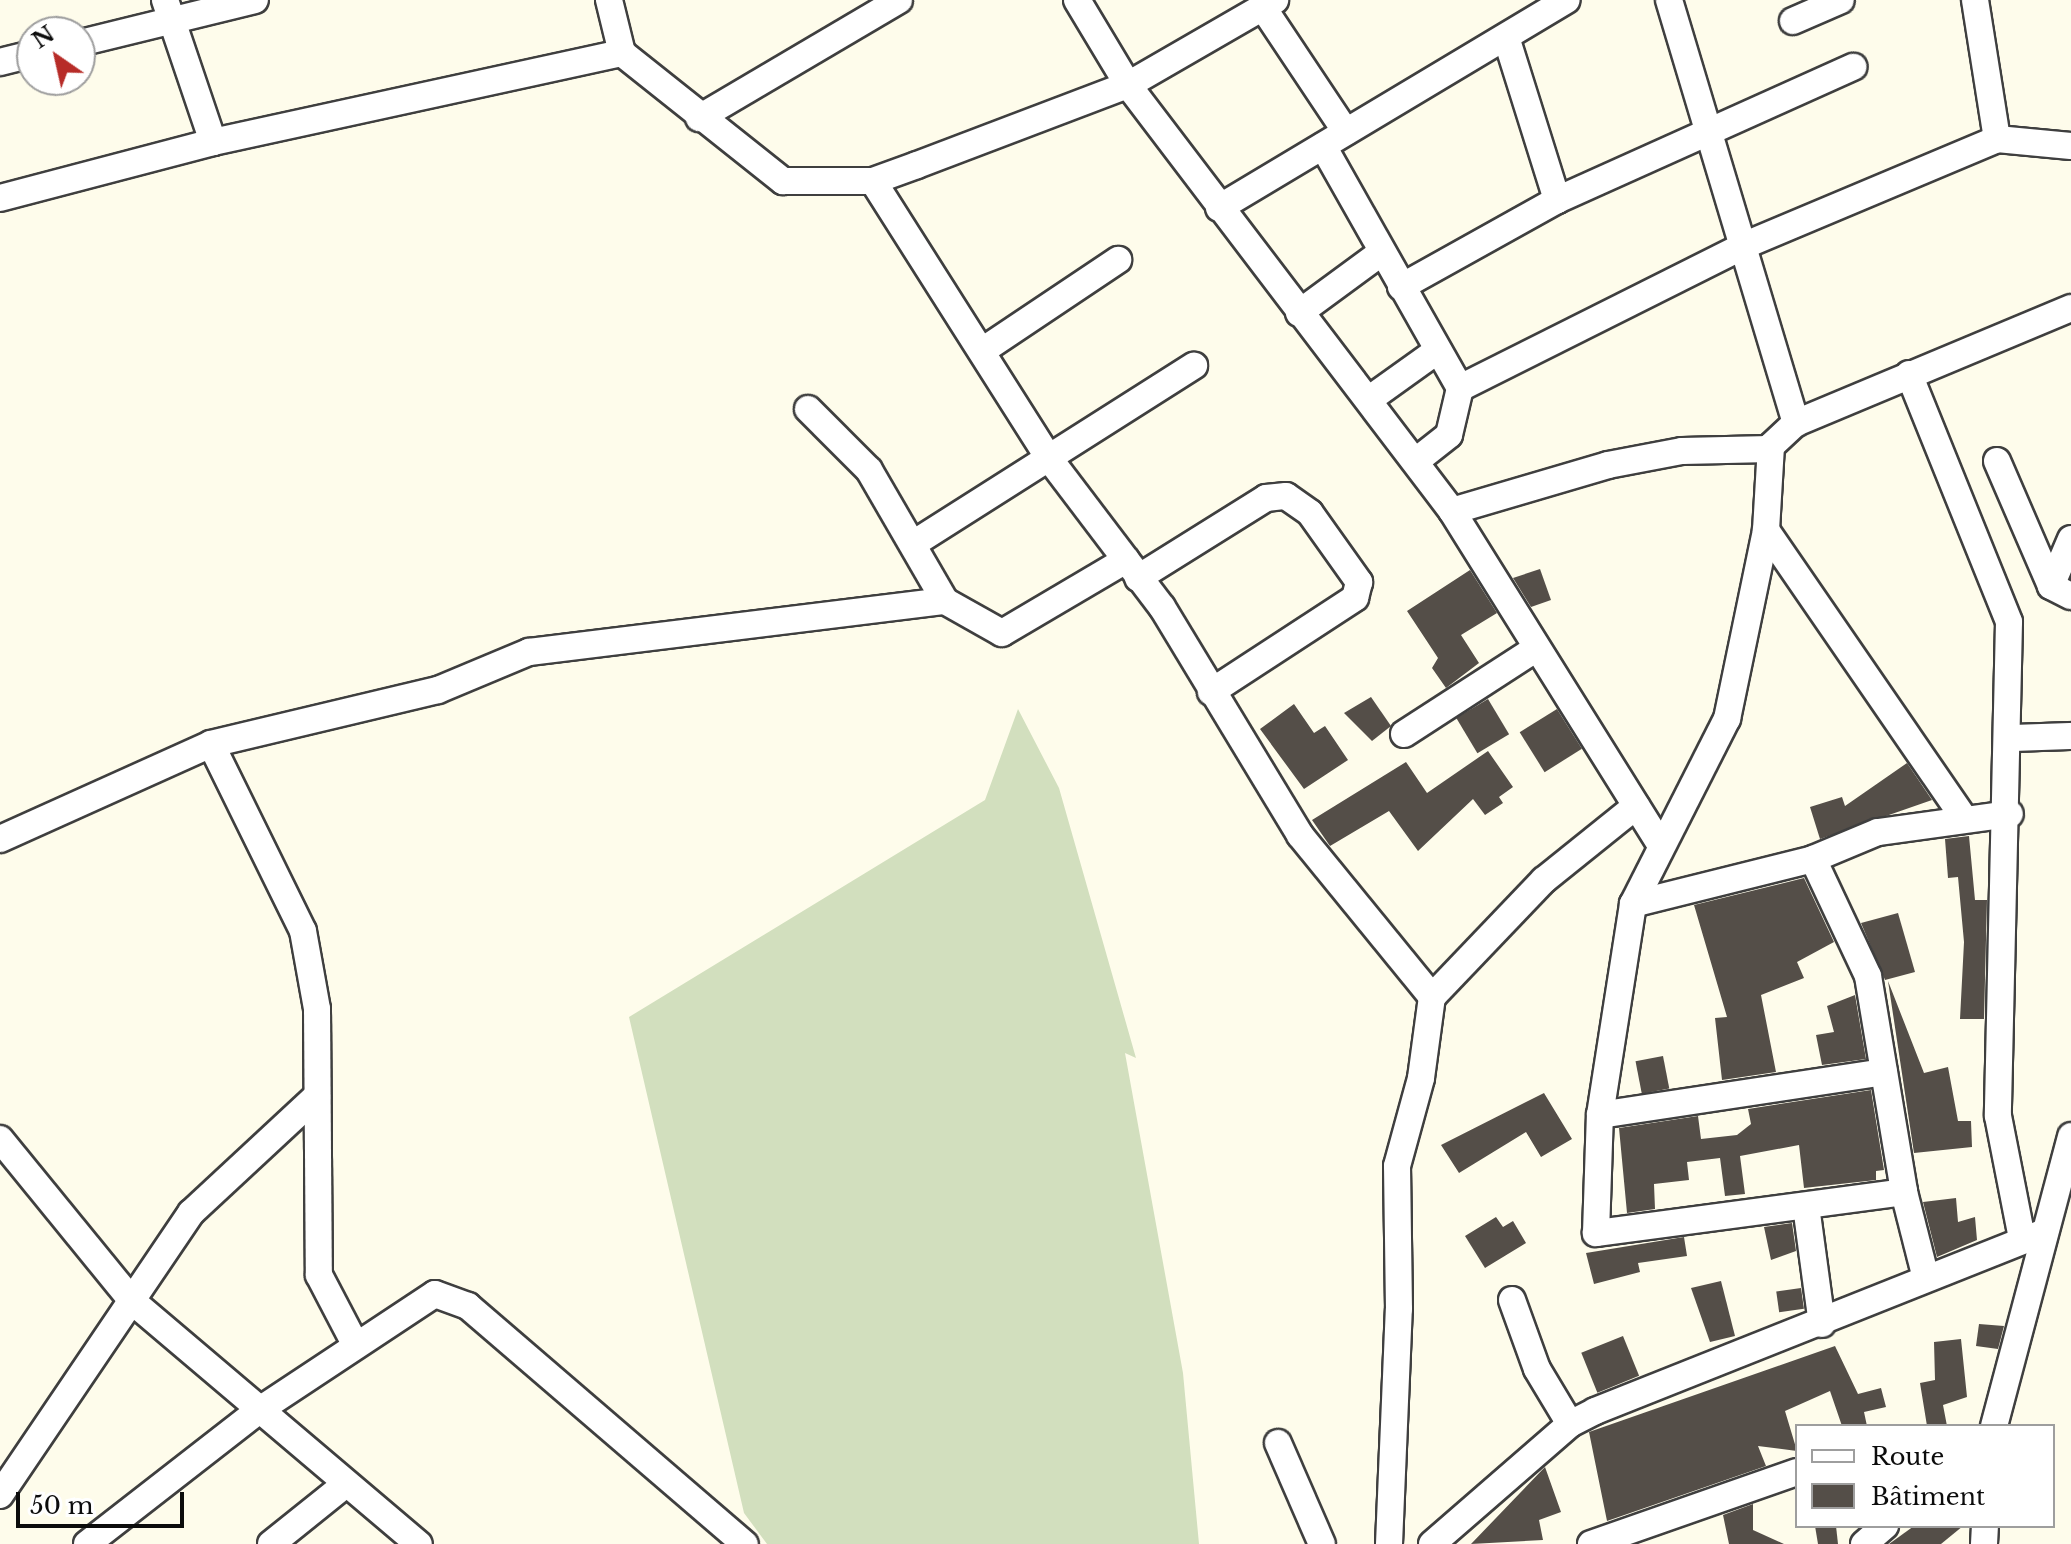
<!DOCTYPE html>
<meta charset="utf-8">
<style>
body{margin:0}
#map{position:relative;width:2071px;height:1544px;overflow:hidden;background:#fefceb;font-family:"Libre Baskerville",serif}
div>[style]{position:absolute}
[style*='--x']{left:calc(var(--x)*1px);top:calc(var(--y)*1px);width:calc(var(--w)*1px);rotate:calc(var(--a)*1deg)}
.cemetery>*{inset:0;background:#d2dfbe}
.building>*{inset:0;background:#544e48;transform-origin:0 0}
.roads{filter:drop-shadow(2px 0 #3f3f3f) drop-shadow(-2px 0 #3f3f3f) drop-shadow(0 2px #3f3f3f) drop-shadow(0 -2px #3f3f3f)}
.minor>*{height:26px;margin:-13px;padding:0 13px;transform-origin:13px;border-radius:13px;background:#fff}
span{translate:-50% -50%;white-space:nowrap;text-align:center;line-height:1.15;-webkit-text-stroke:8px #fff;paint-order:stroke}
.legend{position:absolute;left:1795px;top:1424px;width:260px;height:104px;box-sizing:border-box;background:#fff;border:2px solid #9e9e9e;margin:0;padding:10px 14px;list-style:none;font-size:24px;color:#0c0c0c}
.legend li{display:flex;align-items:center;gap:16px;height:40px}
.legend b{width:40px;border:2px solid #9e9e9e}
.north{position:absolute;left:16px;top:16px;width:80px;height:80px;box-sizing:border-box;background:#fff;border:2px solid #9e9e9e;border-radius:50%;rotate:326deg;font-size:22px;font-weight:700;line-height:32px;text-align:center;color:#0c0c0c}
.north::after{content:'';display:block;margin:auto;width:28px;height:36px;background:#b72c28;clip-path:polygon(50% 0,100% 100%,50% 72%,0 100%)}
.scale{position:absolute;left:16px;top:1492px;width:168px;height:36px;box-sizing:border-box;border:4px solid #0c0c0c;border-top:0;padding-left:10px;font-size:24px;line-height:28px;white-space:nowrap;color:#0c0c0c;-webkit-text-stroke:6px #fff;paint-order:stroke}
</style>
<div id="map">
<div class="cemetery">
<i style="clip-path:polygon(1018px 709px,1059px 788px,1136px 1058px,1125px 1053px,1183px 1373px,1199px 1544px,767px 1544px,744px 1513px,629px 1017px,985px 800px)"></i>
</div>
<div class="building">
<i style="clip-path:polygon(1540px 569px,1551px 600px,1531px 607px,1513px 578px)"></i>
<i style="clip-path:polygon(1470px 570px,1497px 613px,1461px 635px,1479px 663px,1446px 688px,1432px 668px,1438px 658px,1407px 611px)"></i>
<i style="clip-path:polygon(1371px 697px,1391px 726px,1372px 741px,1344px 713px)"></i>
<i style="left:1488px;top:699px;width:41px;height:37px;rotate:59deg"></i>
<i style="clip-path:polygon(1294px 704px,1314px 733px,1325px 726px,1348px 760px,1304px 789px,1260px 729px)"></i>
<i style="left:1557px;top:709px;width:47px;height:44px;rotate:58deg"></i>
<i style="clip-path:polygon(1488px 751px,1513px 787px,1499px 797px,1503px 803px,1485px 815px,1473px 799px,1418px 851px,1389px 811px,1330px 846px,1312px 820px,1406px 762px,1427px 793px)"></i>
<i style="clip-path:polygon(1907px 763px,1932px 800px,1820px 839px,1810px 807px,1842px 797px,1845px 806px)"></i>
<i style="clip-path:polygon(1969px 836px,1975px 900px,1987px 900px,1984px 1019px,1960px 1019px,1964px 942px,1958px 877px,1948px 878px,1945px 839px)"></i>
<i style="clip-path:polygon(1804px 878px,1834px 942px,1797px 962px,1804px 978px,1761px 995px,1776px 1072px,1722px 1080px,1715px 1018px,1727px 1017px,1694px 905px)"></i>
<i style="clip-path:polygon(1898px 913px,1915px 972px,1885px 980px,1861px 923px)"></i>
<i style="clip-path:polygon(1888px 981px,1924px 1073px,1948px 1067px,1958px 1121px,1971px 1121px,1972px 1147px,1914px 1153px)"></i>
<i style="clip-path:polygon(1855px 995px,1866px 1059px,1822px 1065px,1816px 1035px,1834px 1032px,1827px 1006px)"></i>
<i style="left:1663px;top:1056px;width:33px;height:28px;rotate:79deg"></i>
<i style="clip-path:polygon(1871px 1090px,1884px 1170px,1876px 1171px,1876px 1180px,1804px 1188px,1799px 1145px,1740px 1156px,1745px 1194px,1725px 1196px,1720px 1158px,1687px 1162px,1689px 1180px,1654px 1184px,1655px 1209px,1627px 1213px,1619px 1128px,1698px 1116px,1701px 1139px,1737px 1135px,1751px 1124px,1748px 1109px)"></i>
<i style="clip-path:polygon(1544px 1093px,1572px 1139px,1541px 1157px,1526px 1132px,1459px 1173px,1441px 1145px)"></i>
<i style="clip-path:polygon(1956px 1198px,1958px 1222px,1975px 1217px,1977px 1240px,1937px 1257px,1923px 1202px)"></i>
<i style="clip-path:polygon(1496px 1217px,1503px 1227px,1513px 1221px,1526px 1243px,1485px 1268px,1465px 1236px)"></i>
<i style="clip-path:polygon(1792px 1223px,1796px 1251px,1771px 1260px,1764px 1227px)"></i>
<i style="clip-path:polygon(1684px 1237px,1687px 1256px,1638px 1263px,1640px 1272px,1594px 1284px,1586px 1253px)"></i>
<i style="clip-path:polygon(1721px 1281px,1735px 1336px,1710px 1342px,1691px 1288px)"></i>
<i style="left:1801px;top:1288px;width:21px;height:25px;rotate:82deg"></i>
<i style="clip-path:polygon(1979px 1324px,2004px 1326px,1998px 1349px,1976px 1346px)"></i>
<i style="left:1623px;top:1336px;width:43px;height:45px;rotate:68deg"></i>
<i style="clip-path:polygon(1961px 1339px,1967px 1397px,1943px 1405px,1947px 1426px,1927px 1426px,1920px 1383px,1935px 1380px,1934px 1342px)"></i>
<i style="clip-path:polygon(1835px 1346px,1858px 1394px,1881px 1388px,1886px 1407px,1864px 1412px,1867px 1426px,1842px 1426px,1830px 1391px,1785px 1411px,1797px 1451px,1758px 1446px,1766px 1466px,1607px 1521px,1589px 1432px)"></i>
<i style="clip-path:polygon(1545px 1467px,1561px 1512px,1539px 1520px,1543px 1540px,1471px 1544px)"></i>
<i style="clip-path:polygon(1753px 1504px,1753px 1530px,1784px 1544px,1729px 1544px,1723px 1515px)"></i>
<i style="clip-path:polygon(1815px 1526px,1836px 1526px,1838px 1544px,1818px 1544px)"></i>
<i style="clip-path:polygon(1914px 1526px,1963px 1526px,1941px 1544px,1889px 1544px)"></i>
</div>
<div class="roads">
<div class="minor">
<i style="--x:165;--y:0;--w:150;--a:71.3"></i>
<i style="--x:609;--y:0;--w:55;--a:76.2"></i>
<i style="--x:622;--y:53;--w:206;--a:38.5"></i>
<i style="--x:783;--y:181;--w:90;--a:0"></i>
<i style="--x:873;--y:181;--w:47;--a:-20"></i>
<i style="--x:917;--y:165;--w:226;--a:-20.8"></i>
<i style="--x:1128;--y:85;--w:170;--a:-30"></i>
<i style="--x:1077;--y:0;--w:99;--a:59"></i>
<i style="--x:1128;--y:85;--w:535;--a:52.74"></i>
<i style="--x:1452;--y:511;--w:390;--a:58"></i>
<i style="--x:1669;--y:0;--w:442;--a:73.3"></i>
<i style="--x:1975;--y:0;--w:141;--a:81"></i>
<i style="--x:1262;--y:6;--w:151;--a:56.3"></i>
<i style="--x:1793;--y:21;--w:52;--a:-23.6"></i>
<i style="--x:1506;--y:37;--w:171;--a:72.6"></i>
<i style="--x:80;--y:43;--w:180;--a:-13.8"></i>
<i style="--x:0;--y:62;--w:33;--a:-14"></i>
<i style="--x:699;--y:118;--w:232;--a:-30.5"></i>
<i style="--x:1323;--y:146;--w:278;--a:60.5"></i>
<i style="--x:1460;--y:388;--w:48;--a:103.2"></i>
<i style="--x:1449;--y:435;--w:42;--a:141.8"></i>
<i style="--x:873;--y:181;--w:327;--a:57.6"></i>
<i style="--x:1048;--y:457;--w:188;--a:52.8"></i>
<i style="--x:1162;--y:607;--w:267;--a:58.8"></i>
<i style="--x:1300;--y:835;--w:209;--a:50.8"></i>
<i style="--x:0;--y:198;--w:220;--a:-14.7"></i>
<i style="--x:213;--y:142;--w:419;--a:-12.3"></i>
<i style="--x:1219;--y:208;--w:405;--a:-30.9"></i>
<i style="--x:1401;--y:287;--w:179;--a:-29.1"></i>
<i style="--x:1557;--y:200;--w:325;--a:-24.2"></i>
<i style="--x:1299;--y:313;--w:103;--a:-36.3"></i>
<i style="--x:982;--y:351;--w:164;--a:-33.8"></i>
<i style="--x:1909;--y:374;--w:267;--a:68"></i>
<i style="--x:2009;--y:622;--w:494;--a:91.3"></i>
<i style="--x:1998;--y:1116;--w:124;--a:78.9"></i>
<i style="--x:1460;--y:388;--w:317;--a:-26.6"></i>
<i style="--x:1743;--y:246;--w:276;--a:-22.8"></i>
<i style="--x:1997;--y:139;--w:74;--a:5.4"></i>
<i style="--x:1371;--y:398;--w:82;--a:-35.6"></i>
<i style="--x:808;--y:409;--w:86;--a:45"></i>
<i style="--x:869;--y:470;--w:151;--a:59.9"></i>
<i style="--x:1997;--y:461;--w:136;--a:66.6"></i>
<i style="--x:1452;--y:511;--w:163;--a:-16.4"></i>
<i style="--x:1608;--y:465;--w:75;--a:-10.7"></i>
<i style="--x:1682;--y:451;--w:88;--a:-1.3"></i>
<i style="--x:1766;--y:530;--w:348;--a:55.5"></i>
<i style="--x:2071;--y:539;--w:51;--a:113.1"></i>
<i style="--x:2051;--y:586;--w:22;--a:27"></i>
<i style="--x:913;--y:544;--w:333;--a:-32.4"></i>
<i style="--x:1138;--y:578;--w:151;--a:-32"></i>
<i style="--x:1266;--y:498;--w:20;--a:-6"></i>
<i style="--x:1286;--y:496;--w:29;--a:35"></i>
<i style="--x:1310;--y:513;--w:85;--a:54.6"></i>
<i style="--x:1359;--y:582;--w:16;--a:104"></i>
<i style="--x:1355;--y:598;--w:172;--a:146.9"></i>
<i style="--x:1404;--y:734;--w:158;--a:-32.9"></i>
<i style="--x:2012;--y:738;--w:59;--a:-1.9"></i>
<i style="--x:211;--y:744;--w:208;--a:63.8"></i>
<i style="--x:303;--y:931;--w:79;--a:79.8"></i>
<i style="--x:317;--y:1009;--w:266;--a:89.6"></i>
<i style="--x:319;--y:1275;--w:78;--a:62.4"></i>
<i style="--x:0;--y:839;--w:231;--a:-24.2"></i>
<i style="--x:211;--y:744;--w:233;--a:-13.4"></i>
<i style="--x:438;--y:690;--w:99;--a:-22.7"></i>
<i style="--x:529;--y:652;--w:419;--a:-7"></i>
<i style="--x:945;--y:601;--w:65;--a:29.3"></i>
<i style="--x:1002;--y:633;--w:144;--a:-30.5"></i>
<i style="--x:1813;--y:859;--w:129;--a:64.8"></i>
<i style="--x:1868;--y:976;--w:219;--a:80.5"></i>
<i style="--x:1904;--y:1192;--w:89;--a:75.7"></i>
<i style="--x:1633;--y:904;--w:186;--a:-14"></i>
<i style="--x:1813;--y:859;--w:70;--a:-22.6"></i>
<i style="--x:1878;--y:832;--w:133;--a:-7.8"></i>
<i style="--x:1600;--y:1115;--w:287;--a:-8.6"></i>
<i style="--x:0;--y:1139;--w:209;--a:50.8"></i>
<i style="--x:132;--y:1301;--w:376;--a:40.3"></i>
<i style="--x:1904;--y:1192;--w:311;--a:172.4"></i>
<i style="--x:1596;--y:1233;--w:118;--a:-88.1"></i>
<i style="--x:1600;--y:1115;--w:214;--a:-81.1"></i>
<i style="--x:1633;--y:904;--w:208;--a:-63.1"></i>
<i style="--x:1727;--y:719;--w:193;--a:-78.3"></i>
<i style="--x:1766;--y:530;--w:84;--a:-86.6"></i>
<i style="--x:1771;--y:446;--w:34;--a:-43"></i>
<i style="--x:1796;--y:423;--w:298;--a:-22.7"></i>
<i style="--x:1806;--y:1206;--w:119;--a:82.3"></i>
<i style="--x:1512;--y:1300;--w:73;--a:70.1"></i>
<i style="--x:1537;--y:1369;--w:64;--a:59"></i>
<i style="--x:1994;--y:1426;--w:300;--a:-75.1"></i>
<i style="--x:1278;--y:1443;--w:110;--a:66.5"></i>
<i style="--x:0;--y:1495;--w:341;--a:-55.9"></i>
<i style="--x:191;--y:1213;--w:172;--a:-42.9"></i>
<i style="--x:87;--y:1544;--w:217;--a:-37.9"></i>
<i style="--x:258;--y:1411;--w:212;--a:-33.5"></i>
<i style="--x:435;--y:1294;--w:35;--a:20"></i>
<i style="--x:468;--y:1306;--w:365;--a:40.7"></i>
<i style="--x:271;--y:1544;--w:96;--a:-38.7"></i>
<i style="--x:1389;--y:1544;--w:235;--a:-87.6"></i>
<i style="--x:1399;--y:1309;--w:143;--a:-90.8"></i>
<i style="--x:1397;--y:1166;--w:91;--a:-74.7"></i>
<i style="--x:1421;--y:1078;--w:82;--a:-82.3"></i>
<i style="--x:1432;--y:997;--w:162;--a:-46.3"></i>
<i style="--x:1544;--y:880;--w:118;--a:-38.8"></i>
<i style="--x:1432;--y:1544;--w:183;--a:-41"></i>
<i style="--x:1570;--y:1424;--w:28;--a:-27"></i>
<i style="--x:1595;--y:1411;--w:483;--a:-21.7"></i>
<i style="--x:1591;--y:1544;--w:218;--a:-19.3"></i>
<i style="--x:1864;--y:1544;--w:28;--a:-41"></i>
<i style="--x:1984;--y:1544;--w:18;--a:-87"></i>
</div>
</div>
<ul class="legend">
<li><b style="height:10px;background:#fff"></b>Route</li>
<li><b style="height:22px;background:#544e48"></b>Bâtiment</li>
</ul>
<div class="north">N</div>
<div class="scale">50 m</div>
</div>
